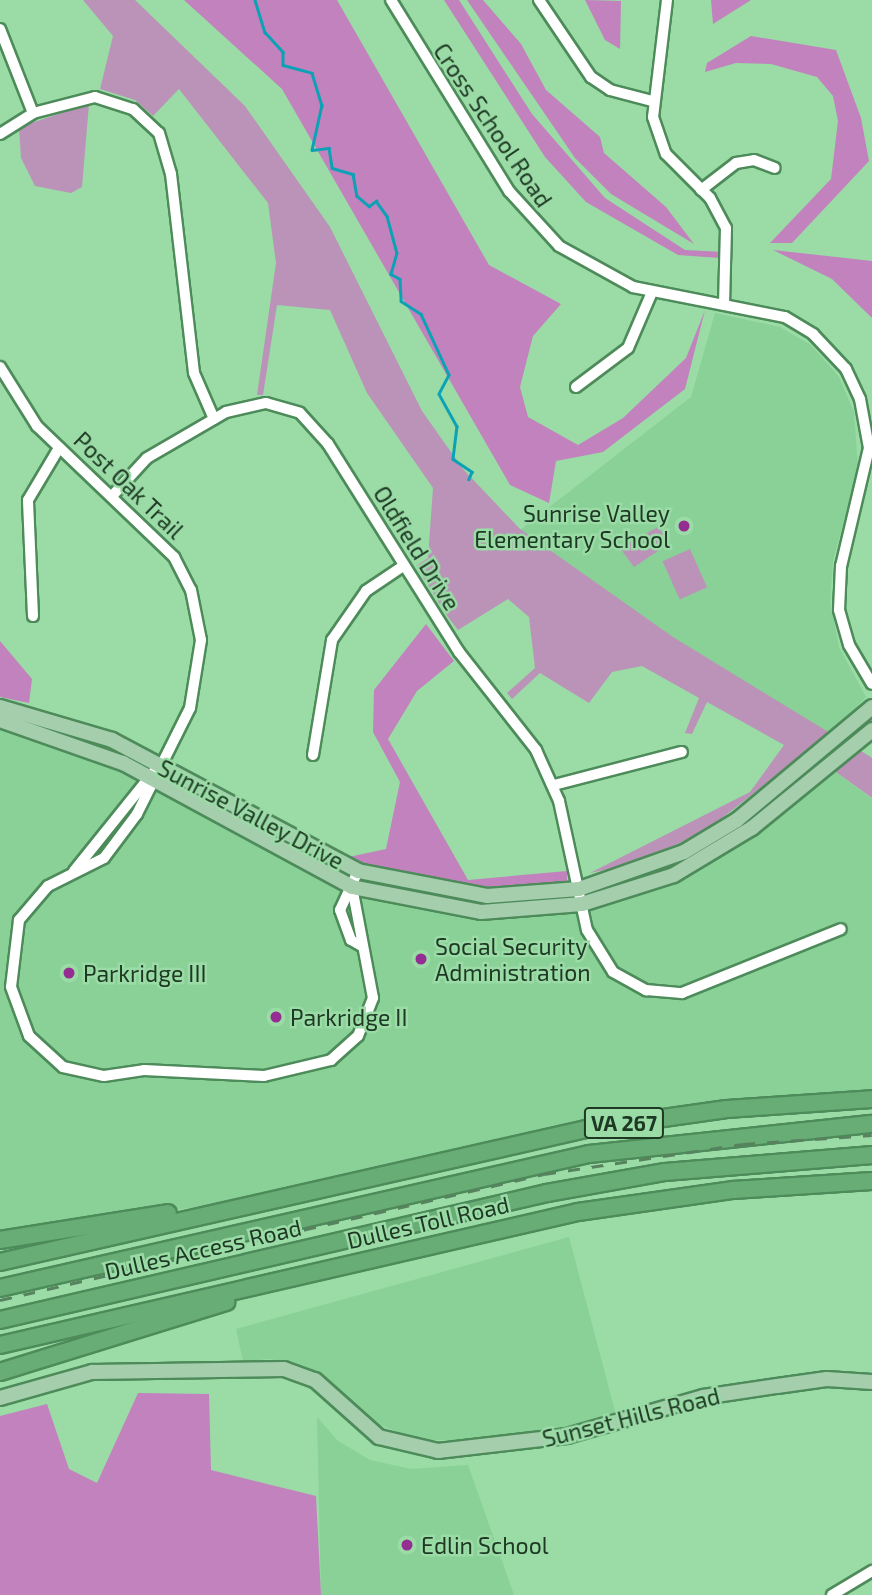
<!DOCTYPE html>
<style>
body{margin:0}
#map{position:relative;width:872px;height:1595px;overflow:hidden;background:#9adba6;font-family:"Exo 2",sans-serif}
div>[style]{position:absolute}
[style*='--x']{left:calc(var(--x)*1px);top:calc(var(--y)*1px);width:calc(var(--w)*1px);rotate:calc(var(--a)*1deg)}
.built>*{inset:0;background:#89d197}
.green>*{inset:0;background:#bb93b8;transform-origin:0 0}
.forest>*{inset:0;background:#c282bd}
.stream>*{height:2.5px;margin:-1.25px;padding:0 1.25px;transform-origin:1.25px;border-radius:1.25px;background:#0ba2b5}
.roads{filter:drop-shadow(2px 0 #4d8b5a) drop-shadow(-2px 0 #4d8b5a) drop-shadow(0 2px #4d8b5a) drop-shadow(0 -2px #4d8b5a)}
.minor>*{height:10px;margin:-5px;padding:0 5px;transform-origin:5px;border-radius:5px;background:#fff}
.major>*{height:14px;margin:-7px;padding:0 7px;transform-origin:7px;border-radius:7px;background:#a5cead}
.highway>*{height:16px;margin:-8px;padding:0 8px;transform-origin:8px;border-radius:8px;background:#69ad76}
.rail>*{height:2.5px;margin-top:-1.25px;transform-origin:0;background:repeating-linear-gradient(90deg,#56825e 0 12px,transparent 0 24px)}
.dots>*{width:19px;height:19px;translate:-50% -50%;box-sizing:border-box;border:4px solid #9adba6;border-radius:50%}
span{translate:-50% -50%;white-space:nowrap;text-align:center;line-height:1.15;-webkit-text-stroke:5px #9adba6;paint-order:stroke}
.shield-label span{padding:2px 5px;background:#9adba6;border:2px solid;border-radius:5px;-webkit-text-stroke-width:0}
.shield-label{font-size:21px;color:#1d3823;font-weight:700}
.street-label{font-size:23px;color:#1d3823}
.poi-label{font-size:23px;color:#1d3823}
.right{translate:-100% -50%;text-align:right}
.left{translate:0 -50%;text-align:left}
</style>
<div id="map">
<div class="built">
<i style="clip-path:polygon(715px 313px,780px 327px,811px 345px,839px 377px,854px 412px,858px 468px,833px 561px,830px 601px,839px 647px,866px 697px,830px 734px,671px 637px,520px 530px,691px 397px)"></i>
<i style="clip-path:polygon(0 726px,111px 768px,339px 881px,449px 910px,550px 909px,695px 864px,826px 765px,872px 799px,872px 1100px,730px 1109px,331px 1186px,0 1237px)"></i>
<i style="clip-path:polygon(569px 1237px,616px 1415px,562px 1429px,466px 1441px,416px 1439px,375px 1423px,314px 1370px,271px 1359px,243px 1361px,236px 1329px)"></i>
<i style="clip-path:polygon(317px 1417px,338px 1441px,370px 1460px,411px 1469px,468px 1465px,514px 1595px,321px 1595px)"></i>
</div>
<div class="green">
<i style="clip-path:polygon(83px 0,135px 0,245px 106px,330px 227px,422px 411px,463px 469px,520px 529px,673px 637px,830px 733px,708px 829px,641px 862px,590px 873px,750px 792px,784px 745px,707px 702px,692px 734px,685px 733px,699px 698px,642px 666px,612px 672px,589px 703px,540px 673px,512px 699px,507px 693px,535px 668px,529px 617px,508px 599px,458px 630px,448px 617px,416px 566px,428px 558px,433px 488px,367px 393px,330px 310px,277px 305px,263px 395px,257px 395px,276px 263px,268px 203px,179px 89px,153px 116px,135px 100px,100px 89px,113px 36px)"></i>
<i style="clip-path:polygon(89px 104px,82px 187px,71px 193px,35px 186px,21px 158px,19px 127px)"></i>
<i style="clip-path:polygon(658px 527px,670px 543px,634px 567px,620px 548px)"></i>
<i style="left:690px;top:549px;width:42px;height:30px;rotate:66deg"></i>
<i style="clip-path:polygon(858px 749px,872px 758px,872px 798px,833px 770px)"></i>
</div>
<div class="forest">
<i style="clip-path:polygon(184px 0,337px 0,489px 265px,561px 304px,533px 336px,520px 387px,528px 417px,578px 445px,623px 418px,686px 358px,705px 310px,685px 389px,603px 452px,556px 461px,549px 503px,510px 485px,282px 89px)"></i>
<i style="clip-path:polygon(444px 0,459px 0,532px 114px,605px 198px,685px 250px,723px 252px,721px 258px,678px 255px,586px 202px,545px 157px)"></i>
<i style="clip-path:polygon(467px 0,483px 0,521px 44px,546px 90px,600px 137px,604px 153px,666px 207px,694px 244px,611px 194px,575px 158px)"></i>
<i style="clip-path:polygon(585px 0,621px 1px,620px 49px,605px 40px)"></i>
<i style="clip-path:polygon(711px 0,751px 0,713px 24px)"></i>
<i style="clip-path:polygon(751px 36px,836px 50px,861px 118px,869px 161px,792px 243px,770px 243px,831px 179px,838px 121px,833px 96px,817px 77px,771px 64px,736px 63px,705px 72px,707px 63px)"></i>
<i style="clip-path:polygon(773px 250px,872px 261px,872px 318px,832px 279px)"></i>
<i style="clip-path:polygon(426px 624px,454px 661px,417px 691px,388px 739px,468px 880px,567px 871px,567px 882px,468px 888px,404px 879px,344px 858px,386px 849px,400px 782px,373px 732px,374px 690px)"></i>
<i style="clip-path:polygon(0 641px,32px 679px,29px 703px,0 697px)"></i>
<i style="clip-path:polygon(138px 1393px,209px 1394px,211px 1470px,316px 1496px,321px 1595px,0 1595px,0 1416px,47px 1404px,69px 1469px,97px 1483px)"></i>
</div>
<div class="stream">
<i style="--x:255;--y:0;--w:34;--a:73"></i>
<i style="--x:265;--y:32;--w:27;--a:48"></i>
<i style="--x:283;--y:52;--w:13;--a:90"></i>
<i style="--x:283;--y:65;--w:30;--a:15"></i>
<i style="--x:312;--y:73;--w:34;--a:73"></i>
<i style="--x:322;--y:105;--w:46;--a:102.5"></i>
<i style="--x:312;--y:150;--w:17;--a:-7"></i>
<i style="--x:329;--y:148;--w:20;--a:81"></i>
<i style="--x:332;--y:168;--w:22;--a:16"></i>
<i style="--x:353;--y:174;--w:22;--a:80"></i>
<i style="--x:357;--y:196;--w:16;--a:40"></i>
<i style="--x:369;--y:206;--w:9;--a:-36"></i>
<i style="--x:376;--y:201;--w:19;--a:54"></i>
<i style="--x:387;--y:216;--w:38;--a:75"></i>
<i style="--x:397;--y:253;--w:22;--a:106"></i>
<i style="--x:391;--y:274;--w:10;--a:29"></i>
<i style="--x:400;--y:279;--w:22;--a:87"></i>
<i style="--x:401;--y:301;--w:24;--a:33"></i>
<i style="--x:421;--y:314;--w:67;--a:65.3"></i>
<i style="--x:449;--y:375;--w:21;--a:118"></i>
<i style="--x:439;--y:394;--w:37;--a:61"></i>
<i style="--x:457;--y:426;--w:33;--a:97"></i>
<i style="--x:453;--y:459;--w:23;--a:34"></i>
<i style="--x:472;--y:472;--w:8;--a:113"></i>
</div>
<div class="roads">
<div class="minor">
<i style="--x:391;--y:0;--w:225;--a:58.3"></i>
<i style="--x:509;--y:191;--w:74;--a:47.7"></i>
<i style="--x:559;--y:246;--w:85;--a:29"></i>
<i style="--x:633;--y:287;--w:155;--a:11.2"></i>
<i style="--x:785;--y:317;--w:33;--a:31"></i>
<i style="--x:813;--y:334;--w:48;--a:46.7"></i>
<i style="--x:846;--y:369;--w:33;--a:65"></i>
<i style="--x:860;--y:399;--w:50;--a:79.6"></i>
<i style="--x:869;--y:448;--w:121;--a:103.3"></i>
<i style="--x:841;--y:566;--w:44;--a:92.6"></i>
<i style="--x:839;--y:610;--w:36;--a:74"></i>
<i style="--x:849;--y:645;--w:45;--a:59.5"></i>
<i style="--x:539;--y:0;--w:93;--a:56"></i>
<i style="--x:591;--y:77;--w:23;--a:34"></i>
<i style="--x:610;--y:90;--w:43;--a:14.7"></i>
<i style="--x:667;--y:0;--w:118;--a:96.8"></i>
<i style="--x:653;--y:117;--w:39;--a:71"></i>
<i style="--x:666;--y:154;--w:62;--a:45"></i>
<i style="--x:710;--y:198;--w:34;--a:62"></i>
<i style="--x:726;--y:228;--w:74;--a:91.5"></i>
<i style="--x:0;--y:29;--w:90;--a:68.6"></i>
<i style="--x:0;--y:134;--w:39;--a:-32"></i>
<i style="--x:33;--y:113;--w:64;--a:-14.5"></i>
<i style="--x:95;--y:97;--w:40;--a:18"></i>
<i style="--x:133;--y:109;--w:35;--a:43"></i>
<i style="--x:159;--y:133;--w:43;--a:73.7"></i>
<i style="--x:171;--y:174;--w:200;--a:83.4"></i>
<i style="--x:194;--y:373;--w:50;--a:66.5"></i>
<i style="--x:701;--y:190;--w:44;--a:-37.6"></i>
<i style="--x:736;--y:163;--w:18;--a:-9"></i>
<i style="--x:754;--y:160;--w:22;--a:21"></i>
<i style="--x:0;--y:367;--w:70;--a:57.9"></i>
<i style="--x:37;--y:426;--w:190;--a:43.7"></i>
<i style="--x:174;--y:557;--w:37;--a:63"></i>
<i style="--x:191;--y:590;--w:51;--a:78.7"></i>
<i style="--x:201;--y:640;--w:69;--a:99.2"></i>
<i style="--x:190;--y:708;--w:119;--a:116.6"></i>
<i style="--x:137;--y:814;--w:55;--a:126.9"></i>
<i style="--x:104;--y:858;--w:63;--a:153.4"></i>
<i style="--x:48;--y:886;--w:45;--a:130.5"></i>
<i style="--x:19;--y:920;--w:67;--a:96.8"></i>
<i style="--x:11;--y:987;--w:52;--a:69.8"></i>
<i style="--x:29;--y:1036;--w:46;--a:42.4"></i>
<i style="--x:63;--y:1067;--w:42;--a:12.4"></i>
<i style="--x:104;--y:1076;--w:40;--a:-8.5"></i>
<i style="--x:144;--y:1070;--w:120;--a:2.9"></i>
<i style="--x:264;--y:1076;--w:69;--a:-13.4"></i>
<i style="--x:331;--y:1060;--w:36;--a:-42"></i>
<i style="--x:358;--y:1036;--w:41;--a:-68.5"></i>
<i style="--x:373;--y:998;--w:113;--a:-100.7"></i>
<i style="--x:576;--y:387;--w:65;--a:-36.9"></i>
<i style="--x:628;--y:348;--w:61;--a:-66.8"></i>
<i style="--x:113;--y:495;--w:50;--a:-47.4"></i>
<i style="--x:147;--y:458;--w:91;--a:-30.2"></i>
<i style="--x:226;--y:412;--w:41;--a:-12.7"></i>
<i style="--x:266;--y:403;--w:35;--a:16"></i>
<i style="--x:300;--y:413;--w:42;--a:47.9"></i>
<i style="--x:328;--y:444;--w:246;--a:57.8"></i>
<i style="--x:459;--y:652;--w:125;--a:51.8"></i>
<i style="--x:536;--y:750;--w:56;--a:65.7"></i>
<i style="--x:559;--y:801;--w:132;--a:77.8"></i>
<i style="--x:587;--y:930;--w:49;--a:58.2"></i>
<i style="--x:613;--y:972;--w:38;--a:29"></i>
<i style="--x:646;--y:990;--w:36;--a:5"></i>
<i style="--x:682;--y:993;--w:171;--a:-21.9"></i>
<i style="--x:33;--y:616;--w:116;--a:-92.5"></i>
<i style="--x:28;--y:500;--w:61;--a:-59.2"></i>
<i style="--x:313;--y:755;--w:117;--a:-80.6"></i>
<i style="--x:332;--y:640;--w:60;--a:-55.2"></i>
<i style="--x:366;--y:591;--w:45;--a:-34"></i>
<i style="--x:554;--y:785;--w:132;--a:-14.5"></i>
<i style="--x:74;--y:871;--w:137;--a:-51.2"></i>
<i style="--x:358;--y:871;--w:43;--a:114.8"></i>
<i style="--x:340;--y:910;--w:32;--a:70"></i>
<i style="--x:351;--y:940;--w:13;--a:29"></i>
<i style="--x:832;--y:1595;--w:47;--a:-31"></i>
</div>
<div class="major">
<i style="--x:0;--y:707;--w:117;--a:16.4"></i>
<i style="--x:112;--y:740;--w:279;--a:28"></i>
<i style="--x:358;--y:871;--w:131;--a:11"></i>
<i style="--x:487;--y:896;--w:92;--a:-4.4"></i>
<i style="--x:579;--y:889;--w:111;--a:-19.4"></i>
<i style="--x:684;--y:852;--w:62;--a:-31.1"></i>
<i style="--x:737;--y:820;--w:176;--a:-39.9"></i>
<i style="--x:0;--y:720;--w:130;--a:19.3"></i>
<i style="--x:123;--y:763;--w:260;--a:28.4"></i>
<i style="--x:352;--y:887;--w:131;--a:11"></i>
<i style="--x:481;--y:912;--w:101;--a:-4.5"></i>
<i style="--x:582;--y:904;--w:96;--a:-17.5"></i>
<i style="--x:674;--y:875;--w:91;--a:-31.1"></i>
<i style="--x:752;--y:828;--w:155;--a:-39.2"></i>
<i style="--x:0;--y:1398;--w:96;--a:-15.8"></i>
<i style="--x:92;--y:1372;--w:192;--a:-0.9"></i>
<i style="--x:284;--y:1369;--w:33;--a:20"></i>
<i style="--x:315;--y:1380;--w:86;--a:41.7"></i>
<i style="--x:379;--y:1437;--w:61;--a:13.3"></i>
<i style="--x:438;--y:1451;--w:130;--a:-6.6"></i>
<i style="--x:567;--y:1436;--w:141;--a:-16"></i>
<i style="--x:703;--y:1397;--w:75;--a:-8.5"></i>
<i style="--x:777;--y:1386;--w:50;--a:-8"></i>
<i style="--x:827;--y:1379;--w:45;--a:3.8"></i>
</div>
<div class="highway">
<i style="--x:0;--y:1240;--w:170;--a:-9.1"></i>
<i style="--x:0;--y:1262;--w:601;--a:-12.79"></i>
<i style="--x:586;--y:1129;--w:142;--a:-8.1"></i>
<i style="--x:727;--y:1109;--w:145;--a:-3.9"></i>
<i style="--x:0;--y:1288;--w:604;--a:-12.82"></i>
<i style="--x:589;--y:1154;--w:285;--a:-6.1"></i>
<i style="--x:0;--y:1320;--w:562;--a:-13.07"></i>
<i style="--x:547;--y:1193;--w:120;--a:-10.1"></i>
<i style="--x:665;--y:1172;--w:208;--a:-4.7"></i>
<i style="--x:0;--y:1345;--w:593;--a:-12.96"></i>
<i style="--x:578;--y:1212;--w:157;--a:-8.1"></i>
<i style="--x:733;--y:1190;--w:139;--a:-3.7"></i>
<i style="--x:0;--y:1372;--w:237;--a:-17.2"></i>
</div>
</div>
<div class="rail">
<i style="--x:0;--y:1300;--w:558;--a:-13.04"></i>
<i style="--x:544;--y:1174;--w:201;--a:-8.6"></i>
<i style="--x:743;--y:1144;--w:129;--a:-4"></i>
</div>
<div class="dots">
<i style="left:684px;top:526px;background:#952e92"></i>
<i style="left:421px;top:959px;background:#952e92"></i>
<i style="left:69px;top:973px;background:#952e92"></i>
<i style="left:276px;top:1017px;background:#952e92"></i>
<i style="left:407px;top:1545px;background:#952e92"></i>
</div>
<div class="shield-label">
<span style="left:624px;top:1123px">VA 267</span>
</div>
<div class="street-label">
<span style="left:493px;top:125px;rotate:56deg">Cross School Road</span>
<span style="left:129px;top:485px;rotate:44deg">Post Oak Trail</span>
<span style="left:417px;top:548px;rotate:58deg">Oldfield Drive</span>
<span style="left:251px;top:814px;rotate:28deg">Sunrise Valley Drive</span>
<span style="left:428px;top:1222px;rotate:-13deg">Dulles Toll Road</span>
<span style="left:203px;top:1249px;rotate:-13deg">Dulles Access Road</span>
<span style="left:631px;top:1417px;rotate:-14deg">Sunset Hills Road</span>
</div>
<div class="poi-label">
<span class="right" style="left:670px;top:526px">Sunrise Valley<br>Elementary School</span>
<span class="left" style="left:435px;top:959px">Social Security<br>Administration</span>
<span class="left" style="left:83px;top:973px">Parkridge III</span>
<span class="left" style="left:290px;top:1017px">Parkridge II</span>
<span class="left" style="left:421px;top:1545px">Edlin School</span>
</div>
</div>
